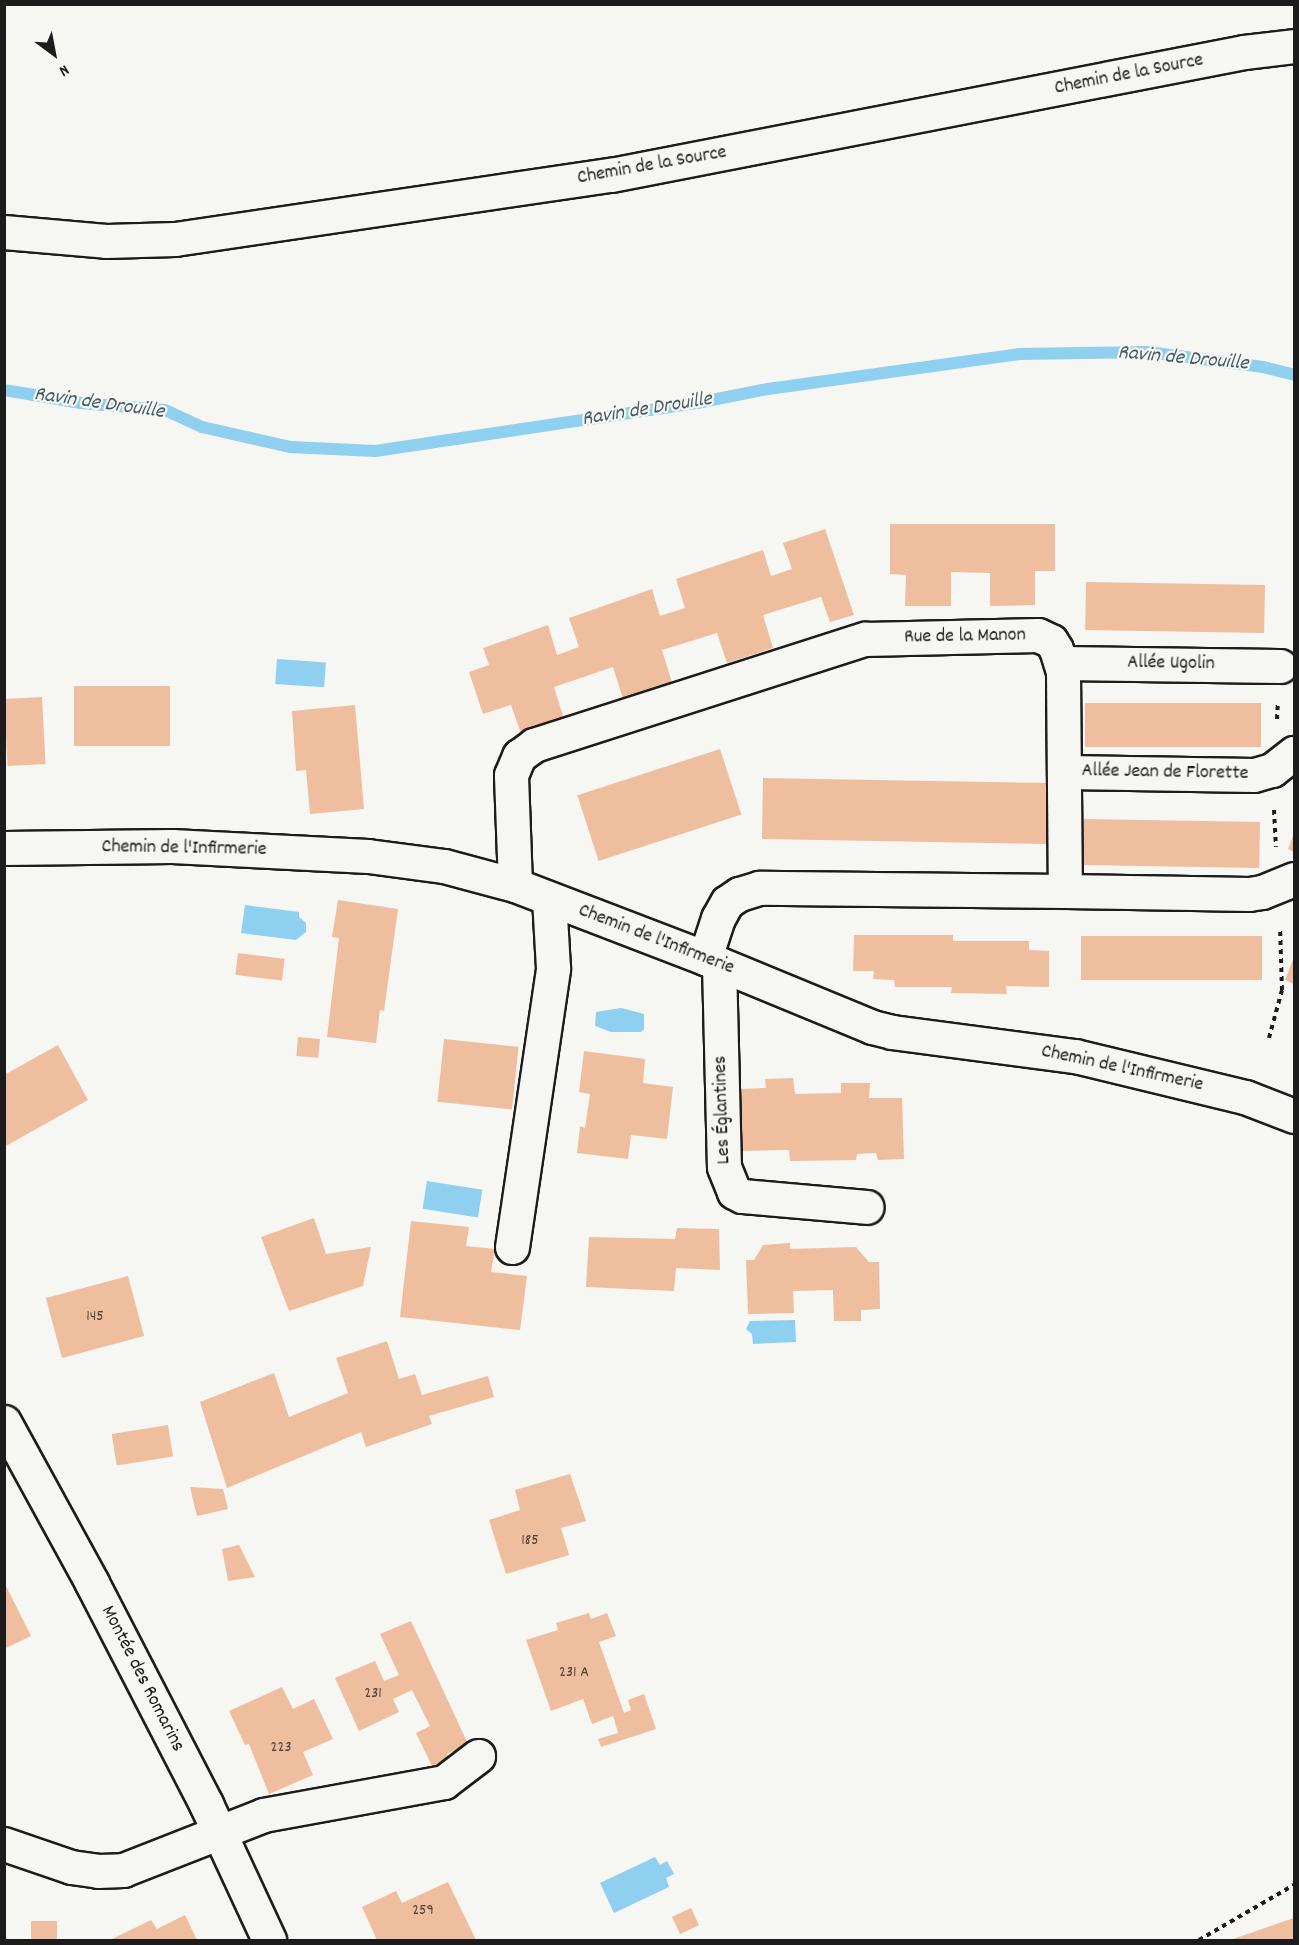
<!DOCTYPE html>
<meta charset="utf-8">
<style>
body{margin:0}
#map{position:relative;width:1299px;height:1945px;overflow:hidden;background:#f6f6f2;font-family:Dekko,sans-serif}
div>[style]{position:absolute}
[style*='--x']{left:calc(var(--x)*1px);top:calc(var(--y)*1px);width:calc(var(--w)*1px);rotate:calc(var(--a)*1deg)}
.water>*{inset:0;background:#8fcff0;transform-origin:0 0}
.stream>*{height:12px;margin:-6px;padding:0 6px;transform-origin:6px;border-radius:6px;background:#8fcff0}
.building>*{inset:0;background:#efbe9f;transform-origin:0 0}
.path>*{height:4px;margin-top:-2px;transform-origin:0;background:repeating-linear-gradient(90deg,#1c1c1c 0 4.5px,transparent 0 9px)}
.roads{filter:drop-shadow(2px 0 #1c1c1c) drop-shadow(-2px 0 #1c1c1c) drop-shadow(0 2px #1c1c1c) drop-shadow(0 -2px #1c1c1c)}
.minor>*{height:33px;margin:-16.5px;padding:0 16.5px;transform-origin:16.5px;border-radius:16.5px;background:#f6f6f2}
span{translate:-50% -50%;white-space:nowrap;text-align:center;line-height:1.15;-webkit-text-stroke:4.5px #f6f6f2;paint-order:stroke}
.number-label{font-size:16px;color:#51443d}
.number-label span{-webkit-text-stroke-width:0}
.street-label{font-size:20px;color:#1c1c1c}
.water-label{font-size:21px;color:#445b66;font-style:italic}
.frame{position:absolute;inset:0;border:6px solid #1c1c1c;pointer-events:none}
.north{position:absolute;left:24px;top:24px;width:60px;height:60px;-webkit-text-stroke:4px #f6f6f2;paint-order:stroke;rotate:148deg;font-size:16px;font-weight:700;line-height:24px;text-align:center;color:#1c1c1c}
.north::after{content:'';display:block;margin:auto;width:21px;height:27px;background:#1c1c1c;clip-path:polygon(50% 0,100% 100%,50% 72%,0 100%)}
</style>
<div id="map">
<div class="water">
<i style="left:277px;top:659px;width:49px;height:25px;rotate:4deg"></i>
<i style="clip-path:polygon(245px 905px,299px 912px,299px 917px,306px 923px,306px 932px,296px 940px,241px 933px)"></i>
<i style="clip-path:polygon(621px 1008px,644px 1014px,644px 1029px,641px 1032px,611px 1032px,595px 1026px,596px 1012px)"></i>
<i style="left:427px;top:1181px;width:56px;height:28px;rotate:9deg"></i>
<i style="clip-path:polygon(795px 1320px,796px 1342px,753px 1344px,752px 1334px,746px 1329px,750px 1321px)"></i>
<i style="clip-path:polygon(655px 1857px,660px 1865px,667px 1861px,674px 1874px,666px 1878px,669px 1887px,614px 1913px,600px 1883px)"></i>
</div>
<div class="stream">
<i style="--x:4;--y:390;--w:78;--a:9.6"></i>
<i style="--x:81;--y:403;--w:84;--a:4.8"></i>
<i style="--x:165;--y:410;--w:41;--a:24.7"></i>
<i style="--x:202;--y:427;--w:90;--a:12.8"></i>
<i style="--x:290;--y:447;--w:85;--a:2.7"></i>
<i style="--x:375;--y:451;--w:326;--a:-8.5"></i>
<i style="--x:697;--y:403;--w:72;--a:-11.2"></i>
<i style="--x:768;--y:389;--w:253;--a:-7.9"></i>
<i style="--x:1019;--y:354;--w:128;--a:-0.9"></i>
<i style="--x:1147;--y:352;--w:117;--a:7.4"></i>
<i style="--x:1263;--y:367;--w:32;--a:14"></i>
</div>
<div class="building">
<i style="clip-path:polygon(890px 524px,1055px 524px,1055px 571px,1035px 571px,1035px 605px,990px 606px,990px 573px,951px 572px,951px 606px,905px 606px,906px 575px,890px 574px)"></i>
<i style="clip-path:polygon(825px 529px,854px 615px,830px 622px,821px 597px,763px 615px,773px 648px,727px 663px,717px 633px,662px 650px,673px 686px,624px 702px,613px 667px,554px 687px,566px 725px,523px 739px,511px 705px,483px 714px,469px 672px,489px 665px,483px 648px,548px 625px,557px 655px,579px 647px,569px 618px,652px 589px,660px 616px,685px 608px,676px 579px,763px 550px,771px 576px,792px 569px,783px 543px)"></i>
<i style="left:1086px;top:582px;width:179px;height:48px;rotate:1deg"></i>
<i style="left:170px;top:686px;width:60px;height:96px;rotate:90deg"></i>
<i style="left:42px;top:697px;width:67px;height:38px;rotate:87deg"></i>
<i style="left:1085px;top:703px;width:176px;height:44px"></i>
<i style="clip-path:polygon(355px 705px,364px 809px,310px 814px,306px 770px,296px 771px,292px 711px)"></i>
<i style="left:720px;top:749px;width:69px;height:150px;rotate:72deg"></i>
<i style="left:763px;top:778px;width:289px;height:61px;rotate:1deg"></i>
<i style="left:1084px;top:819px;width:176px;height:46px;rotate:1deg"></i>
<i style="clip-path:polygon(1294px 833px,1294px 852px,1288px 849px)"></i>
<i style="clip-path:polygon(338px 900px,398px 909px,384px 1011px,380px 1010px,376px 1043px,327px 1037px,339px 938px,332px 937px)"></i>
<i style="clip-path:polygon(854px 935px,953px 935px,953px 941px,1029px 941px,1029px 950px,1049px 951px,1049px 987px,1006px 986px,1007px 994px,951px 993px,952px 987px,895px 987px,894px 980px,873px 979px,874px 971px,853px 971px)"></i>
<i style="left:1081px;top:936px;width:181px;height:44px"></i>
<i style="left:238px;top:953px;width:47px;height:22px;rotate:7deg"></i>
<i style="clip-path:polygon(1294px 957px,1294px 984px,1285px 980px)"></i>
<i style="left:298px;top:1037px;width:22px;height:19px;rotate:5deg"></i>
<i style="left:444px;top:1039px;width:75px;height:63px;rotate:6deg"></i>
<i style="clip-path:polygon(58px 1045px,88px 1100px,4px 1147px,4px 1075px)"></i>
<i style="clip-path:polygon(584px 1051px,645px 1059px,643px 1083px,673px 1087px,667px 1139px,631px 1135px,628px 1159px,577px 1153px,580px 1126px,585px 1128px,590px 1094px,579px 1092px)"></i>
<i style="clip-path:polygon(793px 1078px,795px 1094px,841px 1093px,841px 1083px,870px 1083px,869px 1098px,902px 1098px,904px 1159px,878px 1160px,876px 1153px,857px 1154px,856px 1160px,790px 1161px,789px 1150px,742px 1151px,740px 1089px,766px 1088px,765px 1079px)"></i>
<i style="clip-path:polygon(314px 1218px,326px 1254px,371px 1247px,363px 1286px,289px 1311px,261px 1237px)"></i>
<i style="clip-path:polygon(411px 1221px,469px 1227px,466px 1246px,495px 1249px,491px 1272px,527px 1276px,520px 1330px,400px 1317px)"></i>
<i style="clip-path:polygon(677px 1228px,719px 1229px,720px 1270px,676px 1268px,674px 1291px,586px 1287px,589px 1237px,675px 1239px)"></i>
<i style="clip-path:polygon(790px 1243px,790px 1249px,856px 1247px,869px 1262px,879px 1262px,880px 1309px,861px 1310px,861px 1321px,834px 1321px,833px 1290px,793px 1291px,794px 1313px,748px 1314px,746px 1260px,754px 1260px,763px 1245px)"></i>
<i style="left:128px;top:1276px;width:62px;height:85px;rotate:75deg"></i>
<i style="clip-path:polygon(387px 1341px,399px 1379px,415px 1374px,422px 1395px,488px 1376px,494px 1397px,429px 1416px,432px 1424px,366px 1447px,361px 1432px,227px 1488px,200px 1402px,274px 1373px,289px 1417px,348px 1393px,336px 1358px)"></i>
<i style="left:168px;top:1425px;width:32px;height:57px;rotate:81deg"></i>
<i style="clip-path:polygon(570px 1474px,586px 1521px,561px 1528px,569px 1555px,506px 1574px,489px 1520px,520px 1510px,515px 1490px)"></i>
<i style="clip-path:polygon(190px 1487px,223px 1489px,228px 1509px,197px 1516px)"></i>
<i style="clip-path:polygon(239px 1545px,255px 1577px,228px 1581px,222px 1549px)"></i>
<i style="clip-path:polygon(4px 1582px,31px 1636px,4px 1649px)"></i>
<i style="clip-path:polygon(589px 1613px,591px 1619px,607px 1613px,616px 1636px,599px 1642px,624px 1713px,631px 1710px,628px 1700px,644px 1694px,656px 1729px,601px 1747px,598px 1739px,618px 1733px,613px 1716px,592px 1724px,583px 1699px,551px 1711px,526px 1640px,558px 1630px,556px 1623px)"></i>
<i style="clip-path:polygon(411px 1621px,468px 1744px,447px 1754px,449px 1758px,432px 1766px,416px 1733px,430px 1726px,412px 1690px,393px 1699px,399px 1712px,359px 1731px,335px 1678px,375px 1661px,384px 1681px,399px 1675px,380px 1634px)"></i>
<i style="clip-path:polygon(282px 1687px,293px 1709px,314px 1699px,333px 1739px,303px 1752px,313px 1775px,269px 1794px,249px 1744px,245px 1745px,229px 1711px)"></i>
<i style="clip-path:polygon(448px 1882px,476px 1940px,377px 1940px,362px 1907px,396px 1891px,402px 1903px)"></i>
<i style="left:691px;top:1908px;width:19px;height:21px;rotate:65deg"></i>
<i style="clip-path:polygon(185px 1915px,197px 1940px,112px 1939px,151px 1920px,157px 1929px)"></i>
<i style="clip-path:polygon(1294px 1918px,1294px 1940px,1230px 1940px)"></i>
<i style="left:31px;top:1921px;width:26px;height:19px"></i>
</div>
<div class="path">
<i style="--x:1277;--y:719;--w:17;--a:-87"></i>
<i style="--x:1274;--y:810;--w:37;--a:87"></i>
<i style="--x:1269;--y:1038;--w:50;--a:-74.8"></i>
<i style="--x:1282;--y:990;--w:63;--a:-91.8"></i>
<i style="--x:1199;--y:1940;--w:110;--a:-30.1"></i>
</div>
<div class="roads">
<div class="minor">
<i style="--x:4;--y:232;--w:102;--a:5"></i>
<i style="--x:106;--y:241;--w:69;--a:-1.7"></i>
<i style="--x:175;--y:239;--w:441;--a:-8.4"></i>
<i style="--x:611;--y:175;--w:645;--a:-11"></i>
<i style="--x:1244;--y:52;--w:50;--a:-6.8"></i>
<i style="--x:1061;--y:663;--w:219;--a:0.8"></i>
<i style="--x:1066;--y:772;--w:188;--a:0.9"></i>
<i style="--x:1254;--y:775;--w:19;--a:-16"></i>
<i style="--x:1272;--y:770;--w:28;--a:-38"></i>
<i style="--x:4;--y:848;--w:168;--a:-0.7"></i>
<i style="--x:172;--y:846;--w:196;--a:2.9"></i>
<i style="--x:368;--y:856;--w:77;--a:7.5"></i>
<i style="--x:444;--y:866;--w:73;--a:15"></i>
<i style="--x:515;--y:885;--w:204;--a:21"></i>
<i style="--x:705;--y:958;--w:181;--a:22.4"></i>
<i style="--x:872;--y:1027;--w:21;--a:14"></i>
<i style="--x:892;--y:1032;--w:185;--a:7.5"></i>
<i style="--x:1075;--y:1056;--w:175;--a:13.6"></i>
<i style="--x:1245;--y:1097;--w:53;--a:21.2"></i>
<i style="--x:515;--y:885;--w:110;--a:-92.1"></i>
<i style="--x:511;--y:775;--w:21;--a:-67"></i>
<i style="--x:519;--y:756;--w:19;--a:-36"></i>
<i style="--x:534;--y:745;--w:348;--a:-17.8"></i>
<i style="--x:865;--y:639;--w:173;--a:-1.3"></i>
<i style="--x:1038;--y:635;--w:14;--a:25"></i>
<i style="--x:1051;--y:641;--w:9;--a:58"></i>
<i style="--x:1056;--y:649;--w:24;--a:73"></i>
<i style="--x:1063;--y:672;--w:219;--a:89.5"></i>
<i style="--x:1065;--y:891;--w:306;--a:-179.4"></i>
<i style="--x:759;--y:888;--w:21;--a:163"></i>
<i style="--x:739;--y:894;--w:14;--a:146"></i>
<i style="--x:727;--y:902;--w:18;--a:119"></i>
<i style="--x:718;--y:918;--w:42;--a:108"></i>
<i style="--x:1065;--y:891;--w:184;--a:0.9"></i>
<i style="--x:1249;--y:894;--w:13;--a:-9"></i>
<i style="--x:1262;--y:892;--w:35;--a:-22"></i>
<i style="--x:719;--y:964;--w:203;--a:88.6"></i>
<i style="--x:724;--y:1167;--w:27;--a:68"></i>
<i style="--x:734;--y:1192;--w:9;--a:27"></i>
<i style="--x:742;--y:1196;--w:125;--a:5"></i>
<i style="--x:512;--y:1247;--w:282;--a:-81.6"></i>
<i style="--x:553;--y:968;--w:69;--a:-93.3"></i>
<i style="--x:4;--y:1422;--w:183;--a:61.3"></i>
<i style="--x:92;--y:1583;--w:249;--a:62.7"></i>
<i style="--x:206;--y:1804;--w:150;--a:65.1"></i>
<i style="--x:4;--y:1844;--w:71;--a:18.9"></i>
<i style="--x:71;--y:1867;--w:27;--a:8"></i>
<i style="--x:98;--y:1871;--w:25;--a:-2"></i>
<i style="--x:123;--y:1870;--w:150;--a:-21.4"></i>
<i style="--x:263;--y:1815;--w:184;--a:-10.3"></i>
<i style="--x:444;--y:1782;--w:43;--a:-37.4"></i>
</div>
</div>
<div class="number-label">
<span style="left:95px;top:1317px">145</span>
<span style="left:530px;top:1541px">185</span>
<span style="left:574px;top:1673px">231 A</span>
<span style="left:373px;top:1694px">231</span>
<span style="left:281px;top:1748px">223</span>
<span style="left:423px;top:1911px">259</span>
</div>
<div class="street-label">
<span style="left:1129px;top:75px;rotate:-11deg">Chemin de la Source</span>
<span style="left:652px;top:166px;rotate:-10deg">Chemin de la Source</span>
<span style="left:965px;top:637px;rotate:-1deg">Rue de la Manon</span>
<span style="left:1171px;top:664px;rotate:1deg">Allée Ugolin</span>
<span style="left:1165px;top:773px;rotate:1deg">Allée Jean de Florette</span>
<span style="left:184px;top:849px;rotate:1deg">Chemin de l'Infirmerie</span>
<span style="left:656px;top:940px;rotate:21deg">Chemin de l'Infirmerie</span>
<span style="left:1122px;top:1069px;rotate:12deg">Chemin de l'Infirmerie</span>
<span style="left:723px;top:1110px;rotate:-92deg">Les Églantines</span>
<span style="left:142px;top:1679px;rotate:63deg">Montée des Romarins</span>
</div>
<div class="water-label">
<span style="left:1183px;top:359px;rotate:5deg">Ravin de Drouille</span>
<span style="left:99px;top:404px;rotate:8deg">Ravin de Drouille</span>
<span style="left:647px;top:410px;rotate:-9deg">Ravin de Drouille</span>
</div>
<div class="frame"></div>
<div class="north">N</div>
</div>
